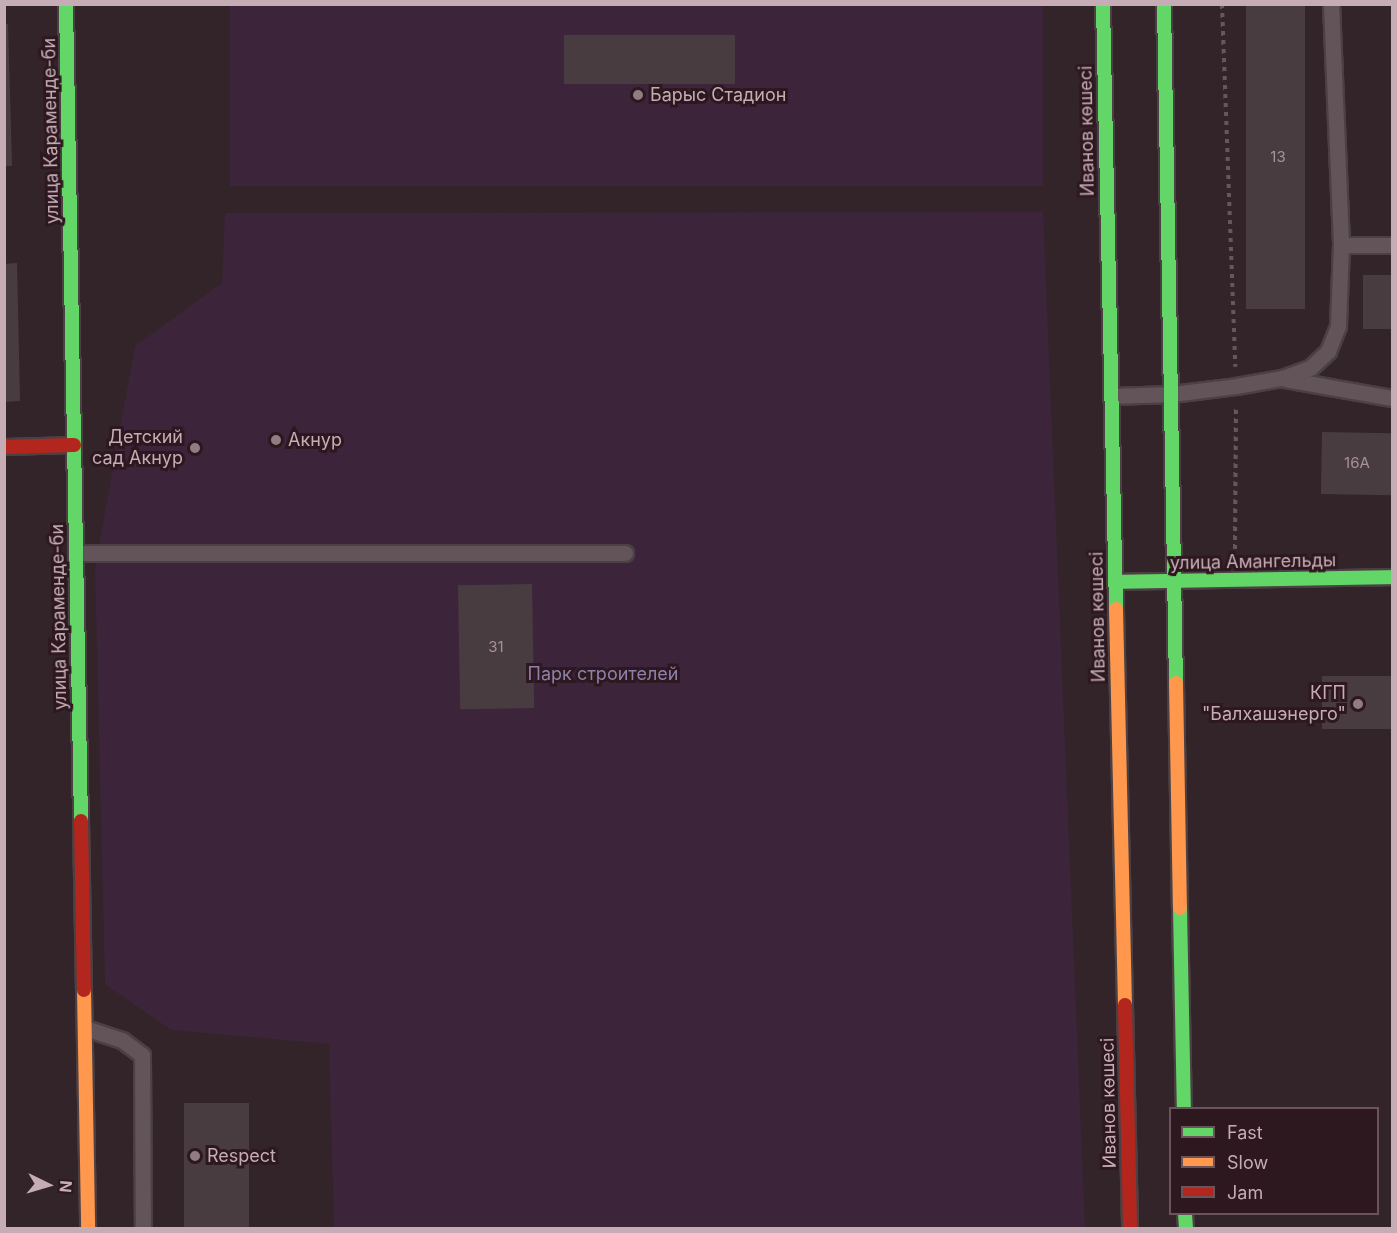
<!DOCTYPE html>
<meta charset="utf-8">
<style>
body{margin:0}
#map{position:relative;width:1397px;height:1233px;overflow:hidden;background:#322429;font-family:Inter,sans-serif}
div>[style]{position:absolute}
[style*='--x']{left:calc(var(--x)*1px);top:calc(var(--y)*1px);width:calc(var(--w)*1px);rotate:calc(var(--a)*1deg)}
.green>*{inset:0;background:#3c253a;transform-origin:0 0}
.building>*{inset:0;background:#493c40;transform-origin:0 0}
.path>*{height:4px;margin-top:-2px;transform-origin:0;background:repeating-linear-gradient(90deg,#65575d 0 4.5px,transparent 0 9px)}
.roads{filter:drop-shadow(2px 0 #4b4044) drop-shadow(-2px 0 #4b4044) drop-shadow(0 2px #4b4044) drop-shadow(0 -2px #4b4044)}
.lane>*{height:15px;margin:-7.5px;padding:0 7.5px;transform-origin:7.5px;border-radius:7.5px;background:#625458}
.fast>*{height:14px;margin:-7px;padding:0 7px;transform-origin:7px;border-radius:7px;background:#63d668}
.slow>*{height:14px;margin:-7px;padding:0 7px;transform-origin:7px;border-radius:7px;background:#ff974d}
.jam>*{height:14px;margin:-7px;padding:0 7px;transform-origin:7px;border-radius:7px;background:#b3261e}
.dots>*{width:16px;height:16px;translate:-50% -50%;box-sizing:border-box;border:3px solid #2d181f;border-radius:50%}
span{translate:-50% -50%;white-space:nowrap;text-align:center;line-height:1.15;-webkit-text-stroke:6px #2d181f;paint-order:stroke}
.number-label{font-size:15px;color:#a79097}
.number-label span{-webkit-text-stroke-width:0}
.poi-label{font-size:18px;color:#c6acb4}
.left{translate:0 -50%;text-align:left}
.right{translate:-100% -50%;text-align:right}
.street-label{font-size:18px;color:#c6acb4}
.park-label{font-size:18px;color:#8d81ac}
.frame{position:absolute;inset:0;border:6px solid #c6acb4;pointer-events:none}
.legend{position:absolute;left:1169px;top:1107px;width:210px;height:108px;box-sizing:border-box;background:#2d181f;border:2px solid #6a535b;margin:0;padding:8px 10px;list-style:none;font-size:18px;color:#c6acb4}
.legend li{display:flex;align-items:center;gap:12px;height:30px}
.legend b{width:30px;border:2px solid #6a535b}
.north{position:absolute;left:18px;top:1155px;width:60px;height:60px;-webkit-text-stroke:4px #2d181f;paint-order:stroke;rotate:95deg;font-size:16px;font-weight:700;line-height:24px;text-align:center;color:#c6acb4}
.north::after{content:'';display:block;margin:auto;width:21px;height:27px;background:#c6acb4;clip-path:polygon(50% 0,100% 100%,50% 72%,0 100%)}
</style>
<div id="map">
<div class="green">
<i style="left:230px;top:5px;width:813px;height:181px"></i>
<i style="clip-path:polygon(1043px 212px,1085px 1228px,334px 1228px,329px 1044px,171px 1030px,105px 984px,95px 568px,135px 346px,222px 283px,225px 213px)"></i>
</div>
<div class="building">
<i style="left:1246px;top:4px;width:59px;height:305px"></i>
<i style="clip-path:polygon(4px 24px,8px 24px,12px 166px,4px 166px)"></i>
<i style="left:735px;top:35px;width:49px;height:171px;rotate:90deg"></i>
<i style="clip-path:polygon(17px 263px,20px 401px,4px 402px,4px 264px)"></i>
<i style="left:1363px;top:275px;width:29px;height:54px"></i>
<i style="left:1322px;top:432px;width:70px;height:62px;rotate:1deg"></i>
<i style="left:532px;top:584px;width:124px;height:74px;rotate:89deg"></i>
<i style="left:1392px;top:676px;width:53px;height:70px;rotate:90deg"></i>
<i style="left:184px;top:1103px;width:65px;height:125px"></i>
</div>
<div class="path">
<i style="--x:1222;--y:4;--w:363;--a:87.9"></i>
<i style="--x:1235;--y:549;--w:142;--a:-89.6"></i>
</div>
<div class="roads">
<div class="lane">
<i style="--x:1331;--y:4;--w:241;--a:87.6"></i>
<i style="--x:1341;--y:245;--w:51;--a:0"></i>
<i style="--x:1285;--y:379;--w:109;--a:10.1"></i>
<i style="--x:1111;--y:396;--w:61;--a:-1.9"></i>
<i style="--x:1172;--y:394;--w:64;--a:-7.1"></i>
<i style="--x:1236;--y:386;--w:47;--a:-9.9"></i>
<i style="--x:1282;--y:378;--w:30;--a:-20"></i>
<i style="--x:1310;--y:368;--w:25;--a:-43"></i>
<i style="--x:1328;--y:351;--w:27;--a:-68"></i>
<i style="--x:1338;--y:326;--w:81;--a:-87.9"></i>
<i style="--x:76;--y:553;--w:549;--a:0"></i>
<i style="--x:85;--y:1028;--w:39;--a:18"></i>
<i style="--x:122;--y:1040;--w:25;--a:37"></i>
<i style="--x:142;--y:1055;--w:173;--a:89.7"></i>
</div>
<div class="fast">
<i style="--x:66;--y:4;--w:817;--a:88.95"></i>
<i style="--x:1103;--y:4;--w:605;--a:88.77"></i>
<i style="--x:1164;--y:4;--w:679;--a:88.99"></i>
<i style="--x:1115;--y:582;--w:277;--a:-1"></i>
<i style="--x:1180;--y:908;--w:200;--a:88.9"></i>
<i style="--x:1185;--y:1214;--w:14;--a:86"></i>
</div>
<div class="slow">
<i style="--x:1116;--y:609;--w:396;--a:88.7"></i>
<i style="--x:1176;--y:683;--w:225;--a:89"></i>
<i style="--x:84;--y:990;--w:238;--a:89"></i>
</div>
<div class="jam">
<i style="--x:4;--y:447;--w:70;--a:-1.6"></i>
<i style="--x:81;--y:821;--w:169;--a:89"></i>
<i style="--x:1125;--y:1005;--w:223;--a:88.7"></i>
</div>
</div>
<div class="dots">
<i style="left:638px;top:95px;background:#927c83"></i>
<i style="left:276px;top:440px;background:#927c83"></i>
<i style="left:195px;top:448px;background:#927c83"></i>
<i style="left:1358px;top:704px;background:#927c83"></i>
<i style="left:195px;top:1156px;background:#927c83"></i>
</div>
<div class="number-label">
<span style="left:1278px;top:157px">13</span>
<span style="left:1357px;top:463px">16А</span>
<span style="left:496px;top:647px">31</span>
</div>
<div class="poi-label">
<span class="left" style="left:650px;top:95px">Барыс Стадион</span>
<span class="right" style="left:183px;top:448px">Детский<br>сад Акнур</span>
<span class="left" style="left:288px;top:440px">Акнур</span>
<span class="right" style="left:1346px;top:704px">КГП<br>"Балхашэнерго"</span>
<span class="left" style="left:207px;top:1156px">Respect</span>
</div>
<div class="street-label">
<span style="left:51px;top:131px;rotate:-91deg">улица Караменде-би</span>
<span style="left:1087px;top:131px;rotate:-91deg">Иванов көшесі</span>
<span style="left:1253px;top:562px;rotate:-1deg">улица Амангельды</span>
<span style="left:59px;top:617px;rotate:-91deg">улица Караменде-би</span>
<span style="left:1098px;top:617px;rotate:-91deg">Иванов көшесі</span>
<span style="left:1109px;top:1103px;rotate:-91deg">Иванов көшесі</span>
</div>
<div class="park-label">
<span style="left:603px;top:674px">Парк строителей</span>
</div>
<div class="frame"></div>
<ul class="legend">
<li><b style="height:8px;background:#63d668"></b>Fast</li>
<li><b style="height:8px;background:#ff974d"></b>Slow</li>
<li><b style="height:8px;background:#b3261e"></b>Jam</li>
</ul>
<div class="north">N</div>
</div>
